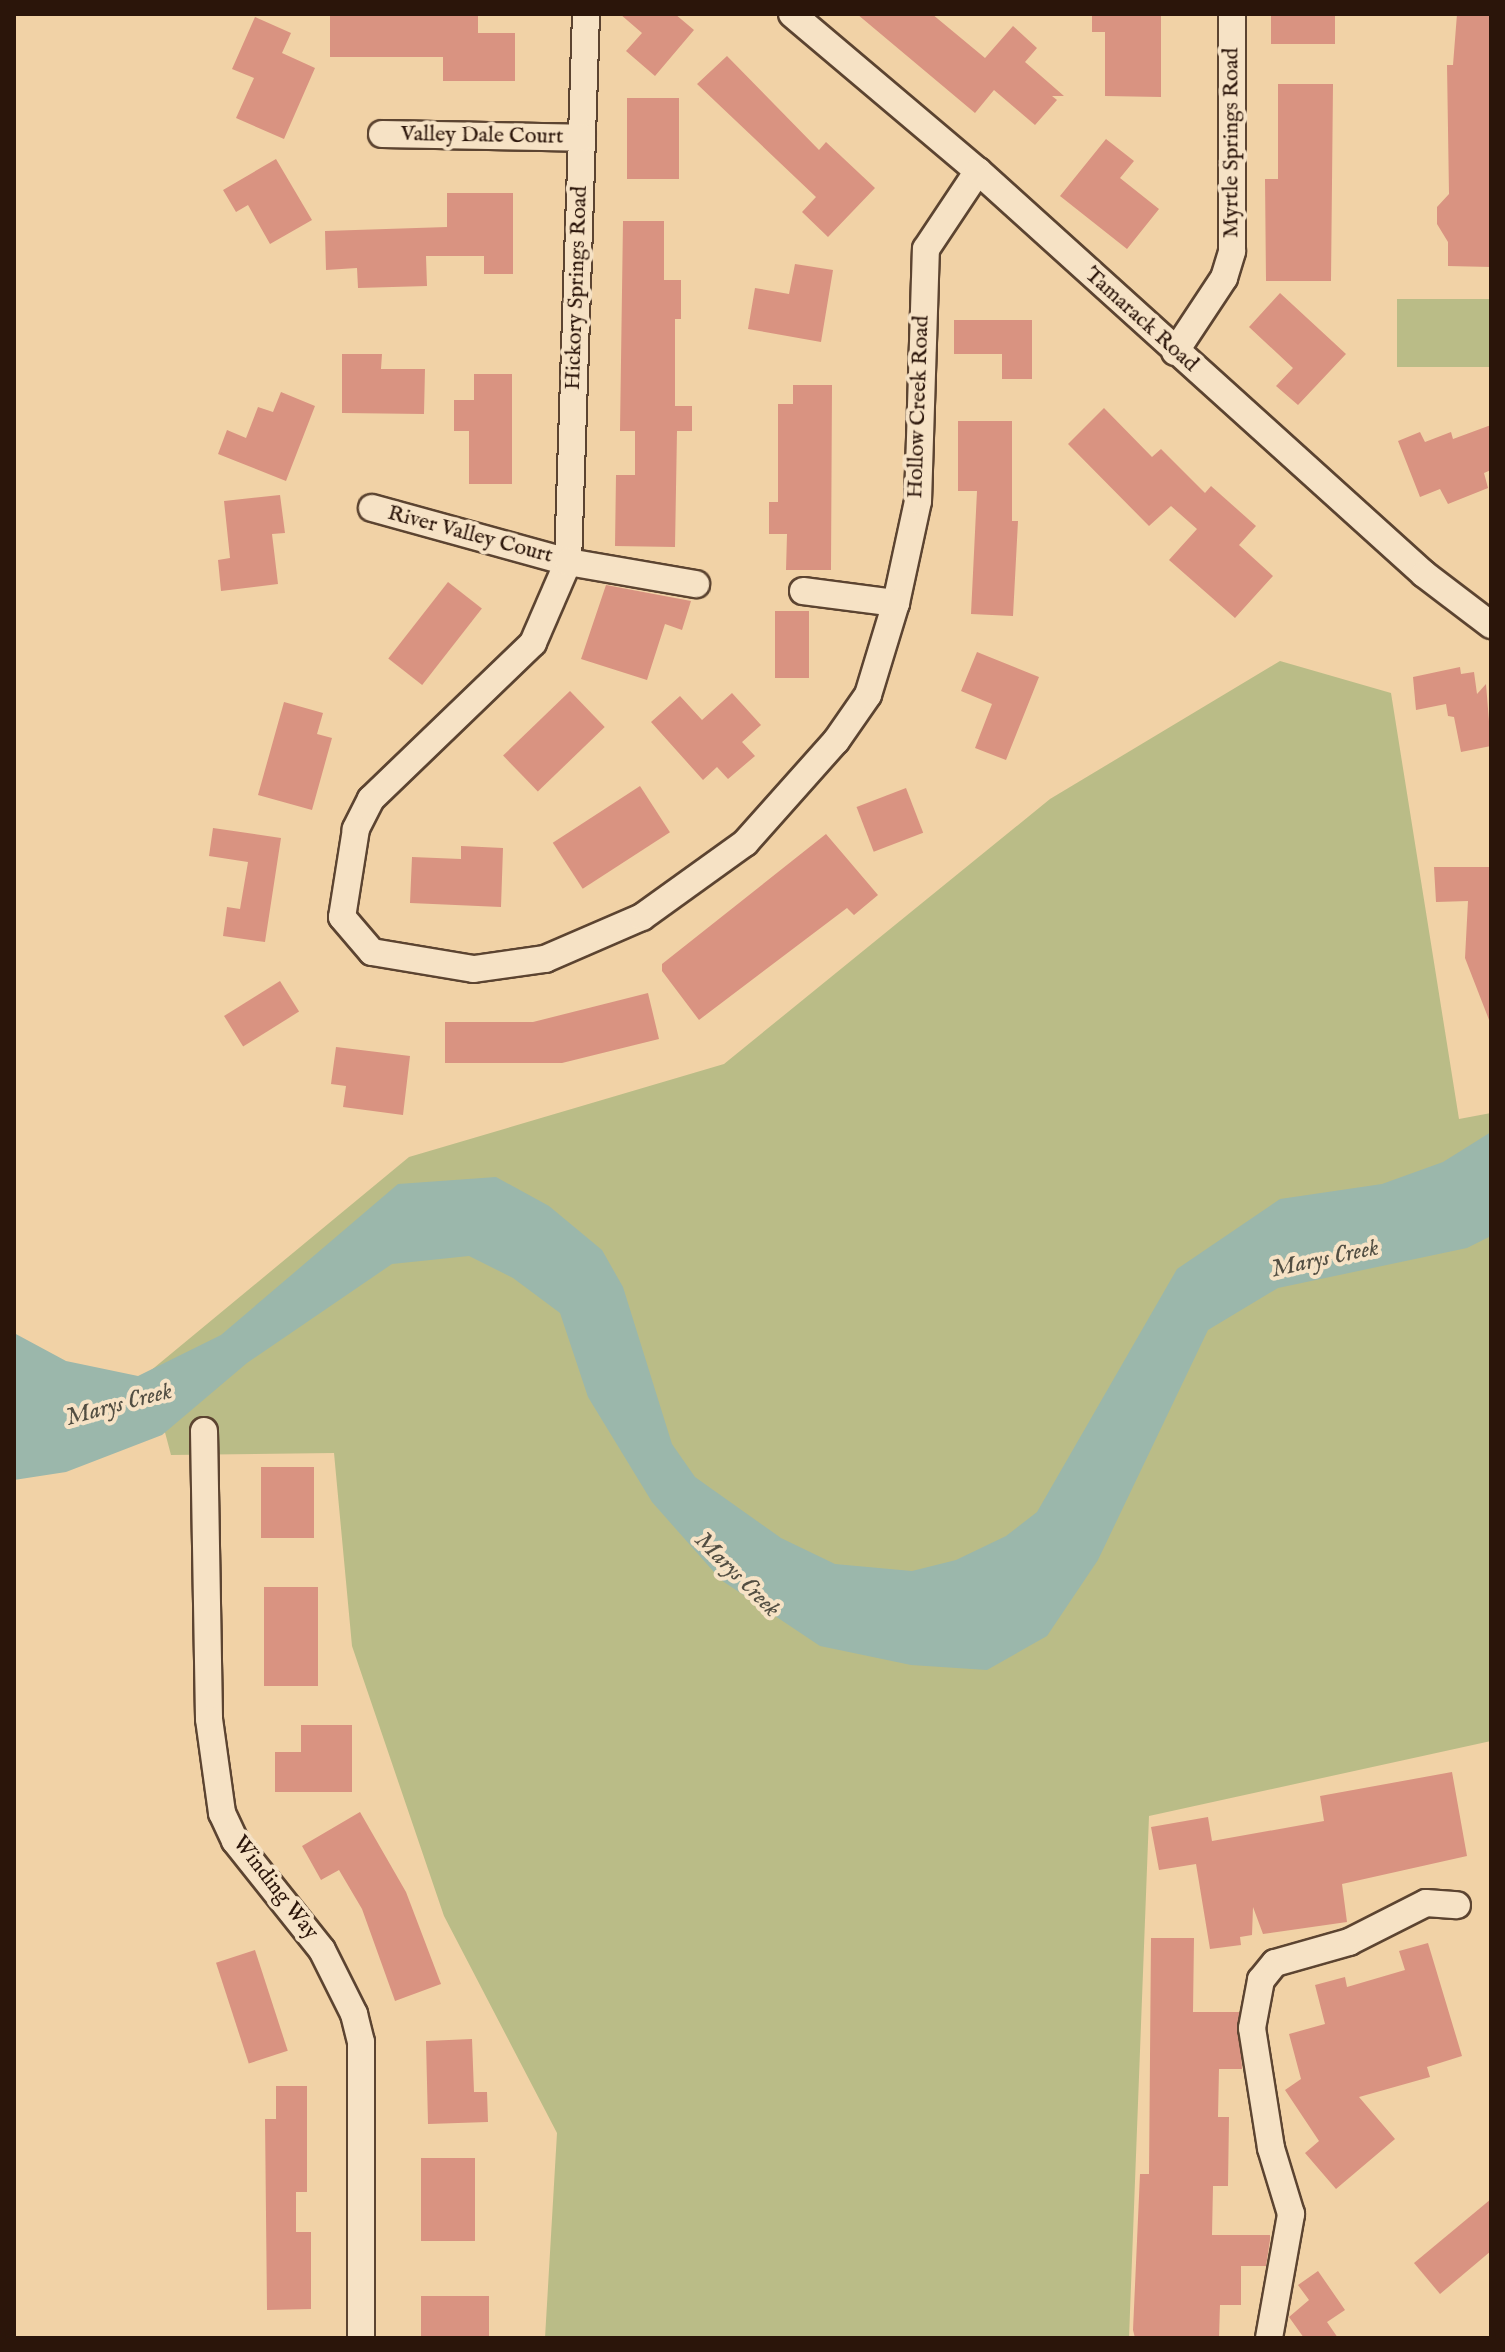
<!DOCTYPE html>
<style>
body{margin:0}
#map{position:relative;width:1505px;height:2352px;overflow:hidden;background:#f1d2a6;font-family:"IM FELL English",serif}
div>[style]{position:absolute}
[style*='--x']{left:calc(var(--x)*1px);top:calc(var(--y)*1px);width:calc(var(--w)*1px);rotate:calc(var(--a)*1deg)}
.green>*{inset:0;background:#babc87;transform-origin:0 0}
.water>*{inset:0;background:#9bb7ab}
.building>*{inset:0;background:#d99381;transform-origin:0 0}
.roads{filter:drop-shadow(2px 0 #5c4431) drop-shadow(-2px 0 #5c4431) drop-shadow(0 2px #5c4431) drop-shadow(0 -2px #5c4431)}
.street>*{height:26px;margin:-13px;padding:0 13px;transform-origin:13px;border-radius:13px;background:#f6e2c5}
span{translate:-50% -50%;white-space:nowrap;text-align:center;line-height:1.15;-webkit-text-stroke:8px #f6e2c5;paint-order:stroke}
.street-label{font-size:22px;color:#2b150a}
.water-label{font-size:24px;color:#524e42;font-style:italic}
.frame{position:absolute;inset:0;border:16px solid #2b150a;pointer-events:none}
</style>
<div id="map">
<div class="green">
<i style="left:1397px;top:299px;width:94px;height:68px"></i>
<i style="clip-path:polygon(1280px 661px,1391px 693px,1459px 1119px,1491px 1113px,1491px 1741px,1149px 1816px,1129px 2338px,545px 2338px,557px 2133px,444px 1916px,352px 1646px,334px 1453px,171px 1455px,149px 1372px,409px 1157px,724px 1064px,1050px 799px)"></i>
</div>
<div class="water">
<i style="clip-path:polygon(1491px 1132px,1491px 1236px,1467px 1248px,1278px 1288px,1208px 1330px,1098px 1560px,1047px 1636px,987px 1670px,911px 1665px,820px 1646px,721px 1580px,652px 1502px,588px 1397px,560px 1313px,513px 1278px,469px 1256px,392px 1264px,247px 1363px,162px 1435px,66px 1472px,14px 1480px,14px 1333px,66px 1361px,138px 1376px,221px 1335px,398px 1184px,496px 1177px,549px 1206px,602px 1250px,623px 1287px,672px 1444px,695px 1477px,781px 1538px,835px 1564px,912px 1571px,956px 1560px,1006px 1536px,1037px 1512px,1177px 1269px,1280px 1199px,1382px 1184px,1443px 1162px)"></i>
</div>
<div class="building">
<i style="clip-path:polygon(330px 14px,478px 14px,478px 33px,515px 33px,515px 81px,443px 81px,443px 57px,330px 57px)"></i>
<i style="clip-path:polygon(620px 14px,675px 14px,694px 30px,655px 76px,626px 51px,642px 33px)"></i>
<i style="clip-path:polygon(857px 14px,932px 14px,985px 58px,1013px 26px,1037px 48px,1025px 62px,1064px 96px,1052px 96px,1057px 100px,1035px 125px,994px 90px,975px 113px)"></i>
<i style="clip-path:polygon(1092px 14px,1161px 14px,1161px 97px,1105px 96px,1105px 32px,1092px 32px)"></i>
<i style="left:1271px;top:14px;width:64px;height:30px"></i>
<i style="clip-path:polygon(1457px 14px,1491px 14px,1491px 267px,1448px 266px,1448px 242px,1437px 224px,1437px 207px,1449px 194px,1447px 65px,1453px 65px)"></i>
<i style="clip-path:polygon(255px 17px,291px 33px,282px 53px,315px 68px,284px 139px,236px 118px,254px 78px,232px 69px)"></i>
<i style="clip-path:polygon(727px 56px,819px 150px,826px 142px,875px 188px,828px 237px,802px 212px,816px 197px,697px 84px)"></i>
<i style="clip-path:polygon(1278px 84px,1333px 84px,1331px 281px,1266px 281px,1265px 179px,1278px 179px)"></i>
<i style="left:627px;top:98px;width:52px;height:81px"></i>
<i style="clip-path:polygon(1106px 139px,1134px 161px,1120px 178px,1159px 209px,1127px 249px,1060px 196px)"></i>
<i style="clip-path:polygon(276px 159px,312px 220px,270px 244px,248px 205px,236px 212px,223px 190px)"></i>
<i style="clip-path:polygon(447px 193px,513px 193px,513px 274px,484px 274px,484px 256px,426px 256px,427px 286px,358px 288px,357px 268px,326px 270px,325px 231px,447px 227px)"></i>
<i style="clip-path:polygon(623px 221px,664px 221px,664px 280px,681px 280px,681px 319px,675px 319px,675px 406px,692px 406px,692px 431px,677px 431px,675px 547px,615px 546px,616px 475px,635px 475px,635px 431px,620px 431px)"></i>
<i style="clip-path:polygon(795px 264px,833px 270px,821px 342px,748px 329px,755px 288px,789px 294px)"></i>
<i style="clip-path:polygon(1280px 293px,1346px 354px,1298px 405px,1276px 386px,1293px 368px,1249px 327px)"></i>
<i style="clip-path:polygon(954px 320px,1032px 320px,1032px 379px,1002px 379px,1002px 354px,954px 354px)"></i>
<i style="clip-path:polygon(342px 354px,382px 354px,381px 369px,425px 369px,424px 414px,342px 413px)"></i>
<i style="clip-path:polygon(474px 374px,512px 374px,512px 484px,469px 484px,469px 431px,454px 431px,454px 400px,474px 400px)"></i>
<i style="clip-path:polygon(793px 385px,832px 385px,831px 570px,786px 570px,787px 534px,769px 534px,769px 502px,778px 502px,778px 404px,793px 404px)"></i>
<i style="clip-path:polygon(281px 392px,315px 406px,286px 481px,218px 454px,227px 430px,246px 438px,258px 407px,273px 412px)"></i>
<i style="clip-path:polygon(1104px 408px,1152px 457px,1161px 449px,1205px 493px,1211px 486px,1256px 526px,1239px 545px,1273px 576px,1235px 618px,1169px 560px,1197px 529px,1171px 506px,1149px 526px,1068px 444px)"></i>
<i style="clip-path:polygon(958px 421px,1012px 421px,1012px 521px,1018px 521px,1013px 616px,971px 614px,977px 491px,958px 491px)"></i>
<i style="clip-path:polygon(1491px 425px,1491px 470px,1484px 473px,1488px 488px,1448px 504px,1440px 489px,1420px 497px,1398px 441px,1420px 432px,1425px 442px,1451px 432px,1453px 439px)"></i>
<i style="clip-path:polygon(280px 495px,285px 533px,272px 534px,278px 584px,221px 591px,218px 560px,230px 558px,224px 501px)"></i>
<i style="left:448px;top:582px;width:43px;height:97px;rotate:38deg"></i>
<i style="clip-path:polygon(606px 585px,691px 601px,682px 630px,665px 624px,647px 680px,581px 659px)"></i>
<i style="left:775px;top:611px;width:34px;height:67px"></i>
<i style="clip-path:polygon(977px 652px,1039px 677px,1006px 760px,975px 748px,992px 704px,961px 691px)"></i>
<i style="clip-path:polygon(1460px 667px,1461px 674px,1474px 672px,1477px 694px,1486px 684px,1491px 746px,1461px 752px,1454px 717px,1448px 716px,1446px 704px,1416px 710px,1413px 677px)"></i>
<i style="left:570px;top:691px;width:50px;height:93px;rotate:46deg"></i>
<i style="clip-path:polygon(732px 693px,761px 725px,742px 742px,755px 756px,728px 779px,717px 767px,703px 780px,651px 722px,680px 696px,702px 720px)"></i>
<i style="clip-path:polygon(284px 702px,323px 713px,317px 734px,332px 738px,312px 810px,258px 795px)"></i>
<i style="left:640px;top:786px;width:55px;height:104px;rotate:57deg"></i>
<i style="left:906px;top:788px;width:48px;height:53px;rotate:69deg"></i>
<i style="clip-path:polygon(213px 828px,281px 838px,265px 942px,223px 936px,227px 907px,240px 909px,248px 862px,209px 856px)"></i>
<i style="clip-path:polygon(826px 834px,878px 895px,854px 915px,847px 908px,699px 1020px,662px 971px,662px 964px)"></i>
<i style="clip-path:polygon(461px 846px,503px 848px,501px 907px,410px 903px,412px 857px,461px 859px)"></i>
<i style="clip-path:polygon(1434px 867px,1491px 867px,1491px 1025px,1465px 958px,1468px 901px,1436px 902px)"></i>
<i style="left:280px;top:981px;width:36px;height:66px;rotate:58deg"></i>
<i style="clip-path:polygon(648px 993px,659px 1039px,562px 1063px,445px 1063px,445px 1022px,533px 1022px)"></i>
<i style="clip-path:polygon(336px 1047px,410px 1056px,403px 1115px,343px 1107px,346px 1086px,331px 1084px)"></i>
<i style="left:261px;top:1467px;width:53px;height:71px"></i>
<i style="left:264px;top:1587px;width:54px;height:99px"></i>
<i style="clip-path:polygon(301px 1725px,352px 1725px,352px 1792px,275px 1792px,275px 1752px,301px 1752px)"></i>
<i style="clip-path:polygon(1452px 1772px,1467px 1856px,1342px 1884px,1347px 1922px,1263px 1934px,1253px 1907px,1252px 1935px,1240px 1937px,1241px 1945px,1210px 1949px,1196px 1864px,1159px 1870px,1151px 1827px,1208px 1817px,1212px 1841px,1324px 1821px,1320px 1796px)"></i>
<i style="clip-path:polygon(360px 1812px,406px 1892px,441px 1984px,395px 2001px,362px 1909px,339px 1870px,321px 1880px,302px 1846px)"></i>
<i style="clip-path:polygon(1151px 1938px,1194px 1938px,1193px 2012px,1239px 2012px,1242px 2069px,1219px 2069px,1218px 2117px,1229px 2117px,1228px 2186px,1213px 2186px,1212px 2235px,1270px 2235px,1270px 2240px,1266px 2266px,1241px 2266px,1241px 2305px,1220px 2305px,1219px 2338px,1135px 2338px,1133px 2330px,1140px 2174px,1149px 2174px)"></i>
<i style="clip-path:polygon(1428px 1943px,1462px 2056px,1427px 2067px,1430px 2077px,1359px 2097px,1395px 2139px,1336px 2189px,1305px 2153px,1319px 2141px,1285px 2090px,1301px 2079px,1289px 2034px,1325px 2024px,1315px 1985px,1345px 1977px,1347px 1987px,1405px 1970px,1399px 1951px)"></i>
<i style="left:255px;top:1950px;width:106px;height:41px;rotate:72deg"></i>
<i style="clip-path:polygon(472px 2039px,474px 2092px,487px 2092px,488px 2122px,428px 2124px,426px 2041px)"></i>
<i style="clip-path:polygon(276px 2086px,307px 2086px,307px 2192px,296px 2192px,296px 2232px,311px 2232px,311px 2309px,267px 2310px,265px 2119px,276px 2119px)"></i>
<i style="left:421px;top:2158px;width:54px;height:83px"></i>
<i style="clip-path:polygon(1491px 2199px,1491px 2251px,1440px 2294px,1414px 2263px)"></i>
<i style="clip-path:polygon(1318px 2271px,1345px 2310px,1327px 2322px,1338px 2338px,1304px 2338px,1289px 2317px,1309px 2300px,1298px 2285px)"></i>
<i style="left:421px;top:2296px;width:68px;height:42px"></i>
</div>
<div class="roads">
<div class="street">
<i style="--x:586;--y:14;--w:548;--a:91.88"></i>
<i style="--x:568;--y:562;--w:88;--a:113.4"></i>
<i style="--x:533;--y:643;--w:225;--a:136.1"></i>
<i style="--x:371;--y:799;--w:34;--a:117"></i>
<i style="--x:356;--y:829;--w:89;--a:99"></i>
<i style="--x:342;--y:917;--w:46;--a:49.4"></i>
<i style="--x:372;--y:952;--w:103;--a:9.5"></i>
<i style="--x:474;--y:969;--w:72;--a:-8"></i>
<i style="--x:545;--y:959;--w:106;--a:-23.4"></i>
<i style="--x:642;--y:917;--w:127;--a:-35.7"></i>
<i style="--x:745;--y:843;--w:137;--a:-48.3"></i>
<i style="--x:836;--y:741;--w:56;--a:-55.2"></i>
<i style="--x:868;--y:695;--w:96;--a:-73.1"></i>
<i style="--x:896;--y:603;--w:104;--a:-77.8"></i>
<i style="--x:918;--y:501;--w:252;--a:-88.2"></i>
<i style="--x:926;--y:249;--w:94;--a:-56.3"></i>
<i style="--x:792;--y:14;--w:243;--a:40.2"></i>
<i style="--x:978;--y:171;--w:601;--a:42.1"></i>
<i style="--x:1424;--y:574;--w:84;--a:37.3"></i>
<i style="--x:382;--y:134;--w:200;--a:1.1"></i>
<i style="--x:1175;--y:352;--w:89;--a:-56.5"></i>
<i style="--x:1224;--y:278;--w:28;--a:-73"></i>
<i style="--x:1232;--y:251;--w:237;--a:-90"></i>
<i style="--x:372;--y:508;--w:203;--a:15.4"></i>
<i style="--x:568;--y:562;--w:130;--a:9.8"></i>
<i style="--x:803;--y:591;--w:94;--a:7.4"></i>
<i style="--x:204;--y:1431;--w:288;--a:89"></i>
<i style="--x:209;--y:1719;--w:95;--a:82.1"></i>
<i style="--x:222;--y:1813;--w:31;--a:65"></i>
<i style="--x:235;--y:1841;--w:139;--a:51.4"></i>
<i style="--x:322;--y:1950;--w:72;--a:63.4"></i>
<i style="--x:354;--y:2014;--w:29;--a:76"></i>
<i style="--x:361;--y:2042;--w:296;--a:90"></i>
<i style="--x:1269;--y:2338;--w:126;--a:-79.9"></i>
<i style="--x:1291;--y:2214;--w:69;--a:-106.9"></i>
<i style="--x:1271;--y:2148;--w:121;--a:-99"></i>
<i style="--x:1252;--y:2028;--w:49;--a:-79.4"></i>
<i style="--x:1261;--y:1980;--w:22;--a:-51"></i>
<i style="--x:1275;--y:1963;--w:77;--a:-15.8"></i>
<i style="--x:1349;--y:1942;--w:86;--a:-26.9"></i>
<i style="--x:1426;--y:1903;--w:31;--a:4"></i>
</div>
</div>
<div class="street-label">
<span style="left:482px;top:136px;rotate:1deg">Valley Dale Court</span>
<span style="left:1232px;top:143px;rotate:-90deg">Myrtle Springs Road</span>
<span style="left:577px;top:288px;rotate:-88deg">Hickory Springs Road</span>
<span style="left:1141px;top:320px;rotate:42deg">Tamarack Road</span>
<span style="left:919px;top:407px;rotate:-88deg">Hollow Creek Road</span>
<span style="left:470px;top:535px;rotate:15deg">River Valley Court</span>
<span style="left:275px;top:1888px;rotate:52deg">Winding Way</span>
</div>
<div class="water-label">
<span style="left:1325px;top:1259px;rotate:-12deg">Marys Creek</span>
<span style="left:119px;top:1405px;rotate:-15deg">Marys Creek</span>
<span style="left:737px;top:1575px;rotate:45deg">Marys Creek</span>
</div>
<div class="frame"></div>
</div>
